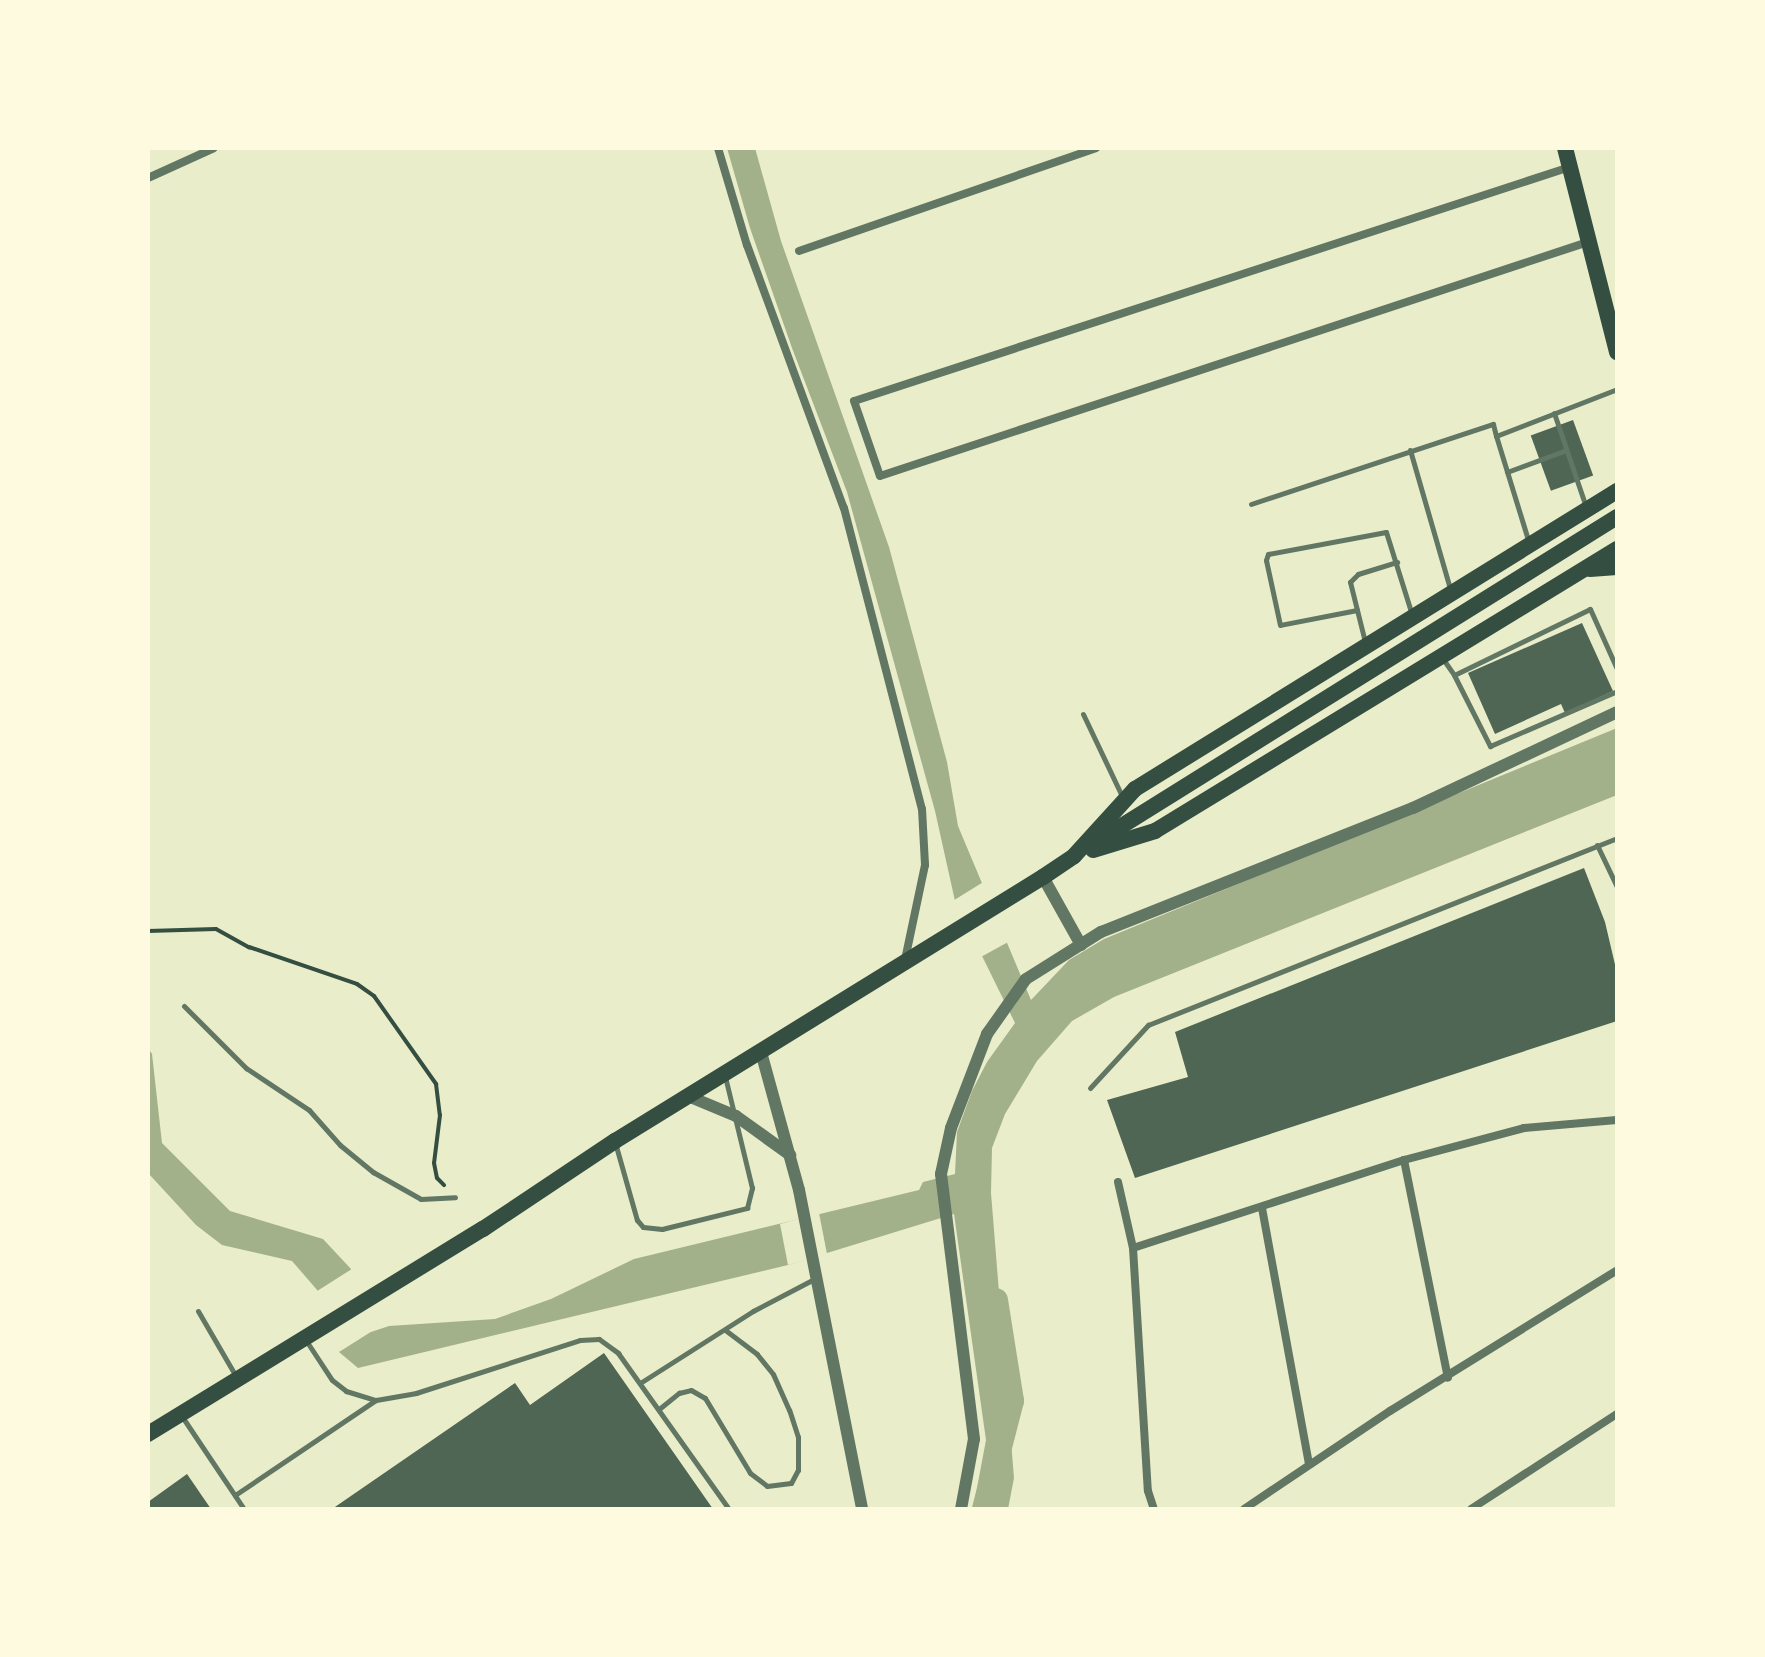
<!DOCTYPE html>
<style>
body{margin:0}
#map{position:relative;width:1765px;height:1657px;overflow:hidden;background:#e9edc9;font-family:"Source Serif 4",serif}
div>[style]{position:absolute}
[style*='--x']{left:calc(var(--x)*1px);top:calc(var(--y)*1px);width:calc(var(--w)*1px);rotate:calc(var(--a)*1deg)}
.water>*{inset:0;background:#a3b18a}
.pier>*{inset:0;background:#e9edc9}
.canal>*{height:24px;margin:-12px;padding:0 12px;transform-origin:12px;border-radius:12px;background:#a3b18a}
.building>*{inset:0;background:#4f6655;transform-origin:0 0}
.path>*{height:4px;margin:-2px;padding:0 2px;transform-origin:2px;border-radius:2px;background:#344e41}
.service>*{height:5px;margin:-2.5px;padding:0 2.5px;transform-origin:2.5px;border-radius:2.5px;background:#617663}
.minor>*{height:8px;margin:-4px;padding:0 4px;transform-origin:4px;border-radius:4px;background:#617663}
.tertiary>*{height:12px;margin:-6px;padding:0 6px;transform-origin:6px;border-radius:6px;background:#617663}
.primary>*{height:16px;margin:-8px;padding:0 8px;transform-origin:8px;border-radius:8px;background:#344e41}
.trunk>*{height:16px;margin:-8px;padding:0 8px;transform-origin:8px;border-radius:8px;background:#344e41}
span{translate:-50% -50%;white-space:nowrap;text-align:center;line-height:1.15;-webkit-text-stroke:8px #fefae0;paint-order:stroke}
.frame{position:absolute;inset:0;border:150px solid #fefae0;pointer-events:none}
</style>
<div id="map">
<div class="water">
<i style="clip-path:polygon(727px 148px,755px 148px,781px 241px,889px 547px,947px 762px,958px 826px,1031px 1000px,1069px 960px,1104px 939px,1617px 728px,1617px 795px,1114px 997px,1072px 1021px,1037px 1061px,1005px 1114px,992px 1148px,991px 1193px,1014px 1478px,1008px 1509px,973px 1509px,986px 1440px,954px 1214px,788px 1265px,358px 1368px,339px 1352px,318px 1291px,292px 1261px,222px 1245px,196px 1225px,148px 1173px,148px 1048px,152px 1054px,162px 1143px,230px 1211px,323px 1239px,351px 1269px,371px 1332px,389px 1326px,495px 1319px,551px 1299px,634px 1259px,919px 1190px,923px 1182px,955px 1174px,957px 1132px,972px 1091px,987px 1062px,1015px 1023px,955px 901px,935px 811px,847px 492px,792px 348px,750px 228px)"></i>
</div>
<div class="pier">
<i style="clip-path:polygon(985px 881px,1010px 941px,979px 958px,951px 902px)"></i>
<i style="clip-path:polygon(819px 1213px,827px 1254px,788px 1265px,780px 1224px)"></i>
<i style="clip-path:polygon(355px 1267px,374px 1327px,385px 1323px,339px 1352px,330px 1337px,314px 1293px)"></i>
</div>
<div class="canal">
<i style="--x:984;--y:1509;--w:112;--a:-75.5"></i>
<i style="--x:1012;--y:1401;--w:102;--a:-99"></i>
</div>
<div class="building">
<i style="left:1573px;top:420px;width:59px;height:45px;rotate:70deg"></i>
<i style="clip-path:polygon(1582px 623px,1613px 691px,1565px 713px,1561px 704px,1495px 734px,1468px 673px)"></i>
<i style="clip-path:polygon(1584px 868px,1605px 922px,1617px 973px,1617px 1021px,1135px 1178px,1107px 1100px,1188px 1077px,1175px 1032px)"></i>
<i style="clip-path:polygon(604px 1353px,713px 1509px,332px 1509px,515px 1383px,530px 1405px)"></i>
<i style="clip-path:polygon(187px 1474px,211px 1509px,148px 1509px,148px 1502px)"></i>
</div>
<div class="path">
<i style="--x:148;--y:931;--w:68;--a:-1.7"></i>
<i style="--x:216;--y:929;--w:38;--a:29"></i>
<i style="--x:249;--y:947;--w:114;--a:18.9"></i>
<i style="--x:357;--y:984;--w:21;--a:35"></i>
<i style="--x:374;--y:996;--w:108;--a:54.8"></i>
<i style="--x:436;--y:1084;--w:31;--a:83"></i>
<i style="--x:440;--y:1115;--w:48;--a:97.1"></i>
<i style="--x:434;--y:1163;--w:15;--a:79"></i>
<i style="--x:437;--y:1178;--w:10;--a:45"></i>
</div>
<div class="service">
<i style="--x:1554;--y:413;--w:99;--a:71.2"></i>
<i style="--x:1410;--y:450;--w:148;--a:73.9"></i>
<i style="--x:1507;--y:472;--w:63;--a:-20.4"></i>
<i style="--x:1251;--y:504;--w:255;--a:-18.3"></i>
<i style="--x:1493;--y:424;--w:12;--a:76"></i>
<i style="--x:1529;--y:543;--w:112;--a:-107.1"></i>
<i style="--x:1496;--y:436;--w:130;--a:-21.2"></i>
<i style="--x:1357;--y:610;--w:78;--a:169"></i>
<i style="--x:1280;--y:625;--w:66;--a:-102.2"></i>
<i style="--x:1266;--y:560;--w:6;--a:-72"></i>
<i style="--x:1268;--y:554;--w:120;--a:-10.6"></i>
<i style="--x:1386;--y:532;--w:87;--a:72.6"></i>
<i style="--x:1365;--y:642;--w:62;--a:-104"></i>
<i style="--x:1350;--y:582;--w:11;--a:-45"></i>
<i style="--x:1358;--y:574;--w:41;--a:-17.1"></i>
<i style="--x:1443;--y:659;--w:19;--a:55"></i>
<i style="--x:1617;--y:669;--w:66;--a:-114.2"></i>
<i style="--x:1590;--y:609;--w:151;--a:154.1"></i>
<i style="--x:1454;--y:675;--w:80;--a:63.1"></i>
<i style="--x:1490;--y:746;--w:138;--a:-23.4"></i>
<i style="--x:1083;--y:714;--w:91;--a:64.6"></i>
<i style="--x:1597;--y:845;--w:47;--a:64.5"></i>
<i style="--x:184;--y:1006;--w:88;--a:45"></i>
<i style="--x:246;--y:1068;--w:76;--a:33.7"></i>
<i style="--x:309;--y:1110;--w:47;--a:48.5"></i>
<i style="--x:340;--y:1145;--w:43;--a:39.3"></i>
<i style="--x:373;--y:1172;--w:55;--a:29.4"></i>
<i style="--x:421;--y:1199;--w:34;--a:-3"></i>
<i style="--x:1090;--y:1088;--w:86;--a:-47.4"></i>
<i style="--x:1148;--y:1025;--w:505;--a:-21.74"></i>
<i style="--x:616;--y:1146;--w:77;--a:74.2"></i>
<i style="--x:637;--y:1220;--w:9;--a:49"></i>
<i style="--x:643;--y:1227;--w:19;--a:6"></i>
<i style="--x:662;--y:1229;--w:88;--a:-13.9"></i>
<i style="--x:747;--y:1208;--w:21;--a:-76"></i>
<i style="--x:752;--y:1188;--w:115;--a:-103.6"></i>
<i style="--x:198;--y:1311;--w:78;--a:59.8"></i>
<i style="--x:307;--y:1342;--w:45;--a:56.7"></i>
<i style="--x:332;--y:1380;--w:18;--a:38"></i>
<i style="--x:346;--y:1391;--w:31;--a:17"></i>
<i style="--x:376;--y:1400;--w:41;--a:-9.9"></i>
<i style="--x:416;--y:1393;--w:172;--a:-17.9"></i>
<i style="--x:580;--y:1340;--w:19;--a:-3"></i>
<i style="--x:599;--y:1339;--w:24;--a:36"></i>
<i style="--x:618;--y:1353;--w:191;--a:54.6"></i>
<i style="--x:640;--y:1383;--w:134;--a:-32.5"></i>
<i style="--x:753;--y:1311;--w:69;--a:-27.7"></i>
<i style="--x:659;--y:1409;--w:26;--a:-39"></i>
<i style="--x:679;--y:1393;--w:12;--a:-14"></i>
<i style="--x:691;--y:1390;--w:16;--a:30"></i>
<i style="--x:705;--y:1398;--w:87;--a:59"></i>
<i style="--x:750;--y:1473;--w:21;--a:37"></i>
<i style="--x:767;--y:1486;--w:24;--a:-7"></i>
<i style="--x:791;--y:1483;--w:15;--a:-62"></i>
<i style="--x:798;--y:1470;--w:33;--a:-90"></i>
<i style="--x:798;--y:1437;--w:28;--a:-108"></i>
<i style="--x:789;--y:1410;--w:39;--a:-114"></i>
<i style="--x:773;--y:1374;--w:26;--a:-129"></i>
<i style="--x:757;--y:1354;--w:39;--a:-143"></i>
<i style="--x:183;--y:1418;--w:110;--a:56.2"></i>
<i style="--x:235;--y:1495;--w:170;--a:-34"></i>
</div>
<div class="minor">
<i style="--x:718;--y:148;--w:101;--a:73.4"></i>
<i style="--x:747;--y:245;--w:280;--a:69.8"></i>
<i style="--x:844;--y:508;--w:311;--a:75.5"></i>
<i style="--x:922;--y:809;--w:56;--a:86.9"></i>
<i style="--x:925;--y:865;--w:97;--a:101.9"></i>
<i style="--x:1570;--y:167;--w:753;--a:161.9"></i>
<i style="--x:854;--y:401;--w:79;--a:70.9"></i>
<i style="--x:880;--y:476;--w:746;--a:-18.29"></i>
<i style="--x:148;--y:178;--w:72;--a:-24.4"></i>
<i style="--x:799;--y:251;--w:314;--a:-19.1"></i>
<i style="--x:1404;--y:1160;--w:222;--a:78.6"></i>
<i style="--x:1118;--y:1182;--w:68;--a:77.2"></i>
<i style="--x:1133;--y:1248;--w:243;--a:86.5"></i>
<i style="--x:1148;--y:1491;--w:19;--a:72"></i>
<i style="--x:1262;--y:1208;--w:259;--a:79.6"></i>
<i style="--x:1133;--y:1248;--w:285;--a:-18"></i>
<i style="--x:1404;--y:1160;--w:124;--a:-14.9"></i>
<i style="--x:1524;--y:1128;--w:93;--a:-4.9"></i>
<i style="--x:1244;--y:1509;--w:176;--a:-33.9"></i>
<i style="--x:1390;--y:1411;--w:267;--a:-31.8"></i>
<i style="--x:1471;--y:1509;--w:174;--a:-33.1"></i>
</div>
<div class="tertiary">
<i style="--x:1043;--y:877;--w:78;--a:60.8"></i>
<i style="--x:761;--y:1052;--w:143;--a:74.6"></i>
<i style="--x:799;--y:1190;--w:325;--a:78.8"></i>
<i style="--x:688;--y:1096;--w:52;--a:22.6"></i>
<i style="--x:736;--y:1116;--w:67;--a:35.8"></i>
<i style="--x:961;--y:1509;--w:71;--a:-79.5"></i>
<i style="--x:974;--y:1439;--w:267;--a:-97.1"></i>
<i style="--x:941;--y:1174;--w:47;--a:-77.7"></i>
<i style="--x:951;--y:1128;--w:101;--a:-69"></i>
<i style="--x:987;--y:1034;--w:67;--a:-54.7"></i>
<i style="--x:1026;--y:979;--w:89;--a:-32.1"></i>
<i style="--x:1101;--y:932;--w:336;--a:-21.7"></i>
<i style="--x:1413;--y:808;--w:225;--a:-25.2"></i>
</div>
<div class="primary">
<i style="--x:1565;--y:148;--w:211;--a:75.7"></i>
</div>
<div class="trunk">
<i style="--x:1590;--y:569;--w:27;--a:-4"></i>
<i style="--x:1096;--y:842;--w:614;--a:-31.96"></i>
<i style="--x:1093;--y:850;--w:65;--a:-17"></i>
<i style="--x:1155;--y:831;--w:541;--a:-31.4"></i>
<i style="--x:148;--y:1434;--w:393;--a:-31.5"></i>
<i style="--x:483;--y:1229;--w:159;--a:-33.7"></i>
<i style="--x:615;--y:1141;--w:503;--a:-31.67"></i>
<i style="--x:1043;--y:877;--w:37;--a:-34"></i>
<i style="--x:1074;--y:856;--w:91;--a:-47.7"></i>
<i style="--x:1135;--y:789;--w:567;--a:-31.73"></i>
</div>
<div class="frame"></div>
</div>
